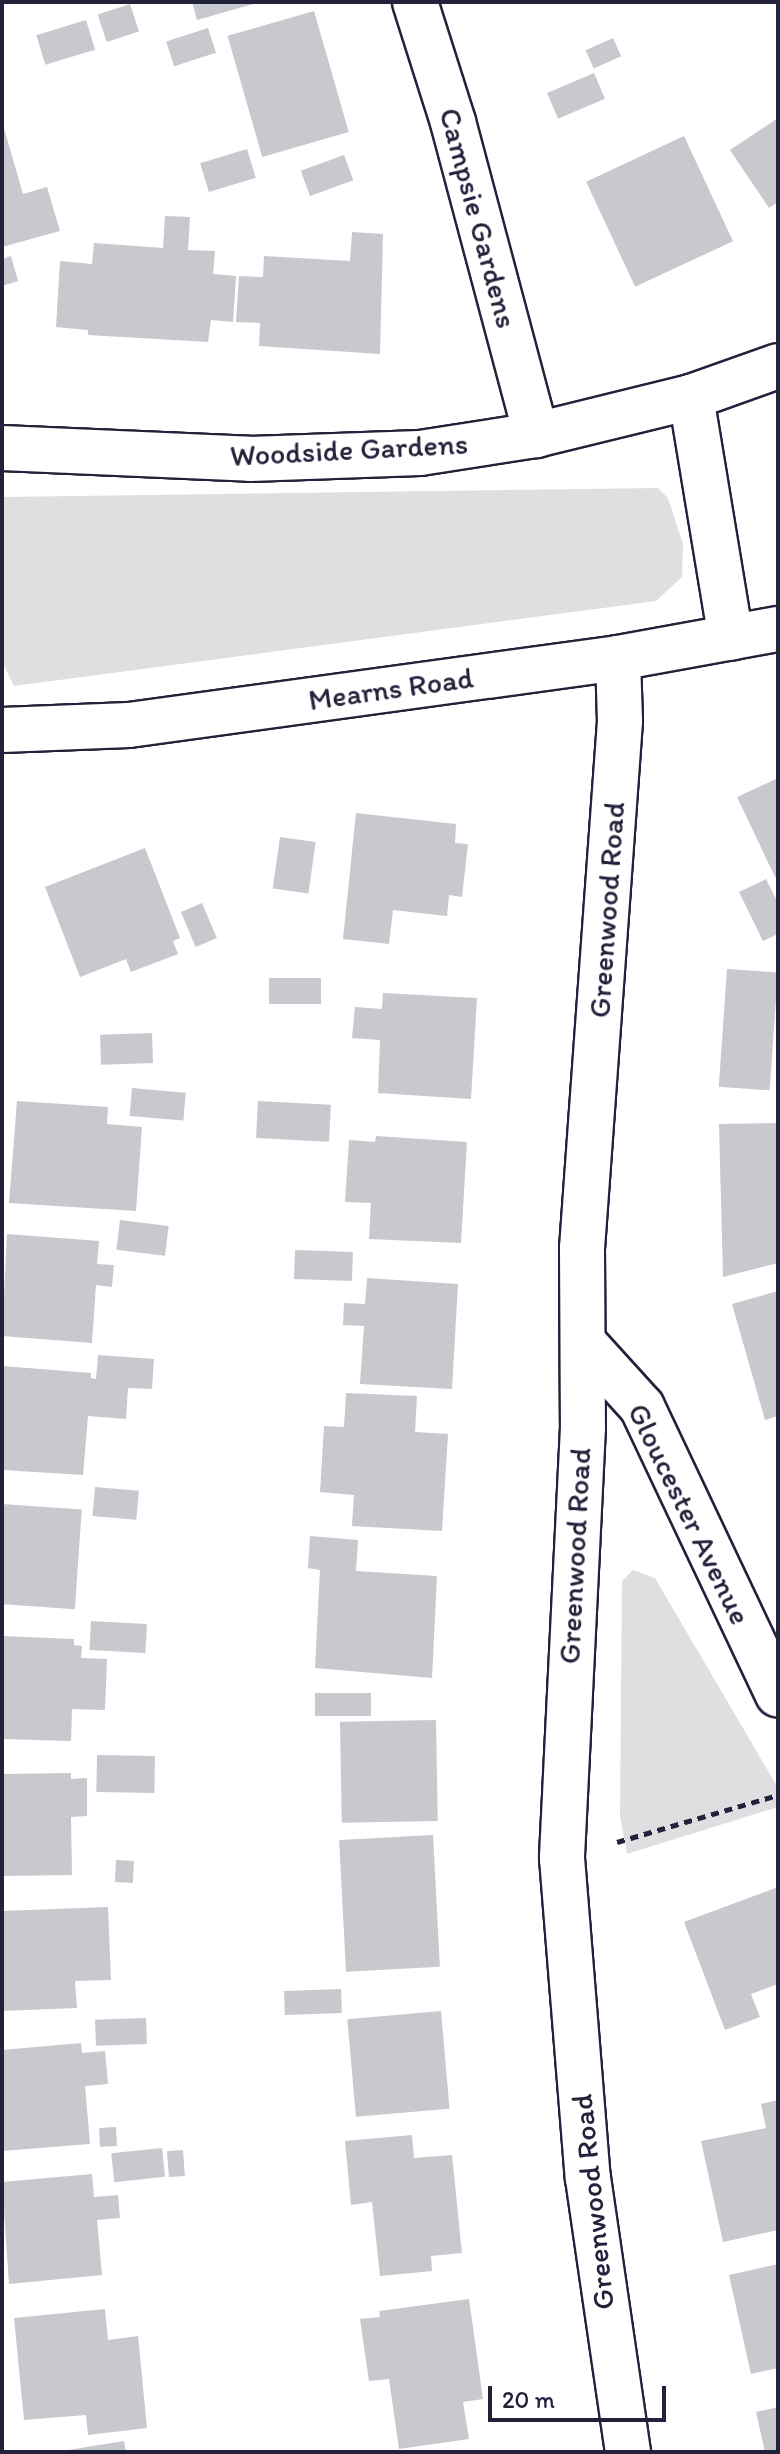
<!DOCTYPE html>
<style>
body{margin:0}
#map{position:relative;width:780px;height:2454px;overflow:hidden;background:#fff;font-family:Itim,sans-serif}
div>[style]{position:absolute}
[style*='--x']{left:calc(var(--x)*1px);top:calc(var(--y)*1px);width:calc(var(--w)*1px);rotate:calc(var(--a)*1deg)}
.green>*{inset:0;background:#dfdfe2}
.building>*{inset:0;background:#c8c8cf;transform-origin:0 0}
.path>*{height:5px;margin-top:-2.5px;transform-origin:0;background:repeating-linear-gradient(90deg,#22223b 0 8px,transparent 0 14px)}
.roads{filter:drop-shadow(2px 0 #22223b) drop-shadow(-2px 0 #22223b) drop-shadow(0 2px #22223b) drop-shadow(0 -2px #22223b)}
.minor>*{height:44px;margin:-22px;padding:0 22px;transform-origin:22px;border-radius:22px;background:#fff}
span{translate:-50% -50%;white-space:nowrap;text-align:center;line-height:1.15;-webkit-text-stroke:6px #fff;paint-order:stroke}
.street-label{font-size:30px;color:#22223b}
.frame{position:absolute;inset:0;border:4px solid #22223b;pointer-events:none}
.scale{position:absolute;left:488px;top:2386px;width:178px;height:36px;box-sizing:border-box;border:4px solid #22223b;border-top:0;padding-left:10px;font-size:24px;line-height:28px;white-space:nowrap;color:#22223b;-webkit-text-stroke:6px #fff;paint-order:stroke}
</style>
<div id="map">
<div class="green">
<i style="clip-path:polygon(658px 488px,668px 498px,683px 544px,682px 577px,656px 601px,14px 686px,2px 662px,2px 497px)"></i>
<i style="clip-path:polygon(633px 1570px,655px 1578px,778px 1788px,778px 1807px,627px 1854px,620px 1816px,622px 1581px)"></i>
</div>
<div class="building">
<i style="clip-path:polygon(192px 2px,257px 2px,257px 3px,197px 20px)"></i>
<i style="left:130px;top:4px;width:29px;height:34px;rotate:72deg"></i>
<i style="left:314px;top:11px;width:126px;height:90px;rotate:74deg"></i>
<i style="left:86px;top:20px;width:31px;height:52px;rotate:73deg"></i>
<i style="left:208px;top:28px;width:26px;height:44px;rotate:72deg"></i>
<i style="left:613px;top:38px;width:20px;height:30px;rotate:66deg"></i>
<i style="left:594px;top:73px;width:28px;height:51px;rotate:67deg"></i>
<i style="clip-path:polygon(778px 118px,778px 202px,769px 208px,730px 150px)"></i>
<i style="clip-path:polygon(3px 125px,23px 194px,47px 187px,60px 231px,2px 247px)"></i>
<i style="left:684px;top:136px;width:116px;height:108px;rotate:65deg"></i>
<i style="left:247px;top:149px;width:30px;height:49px;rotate:73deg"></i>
<i style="left:344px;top:155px;width:27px;height:46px;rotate:70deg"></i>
<i style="clip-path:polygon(165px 216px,190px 217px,188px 250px,215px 251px,213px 274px,236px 276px,233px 322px,211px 320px,208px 342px,88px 335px,88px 330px,56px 327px,60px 261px,92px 264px,94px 243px,163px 248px)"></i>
<i style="clip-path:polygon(352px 232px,383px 234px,380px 354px,259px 346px,260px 323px,236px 322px,239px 276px,263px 277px,264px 256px,350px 261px)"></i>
<i style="clip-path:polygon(11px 256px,18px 281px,2px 286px,2px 259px)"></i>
<i style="clip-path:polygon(778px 778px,778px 875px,775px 877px,737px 797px)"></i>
<i style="clip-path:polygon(356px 813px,456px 824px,455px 843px,468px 844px,462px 897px,449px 895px,447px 916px,393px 910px,389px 944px,343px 939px)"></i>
<i style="left:280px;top:837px;width:36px;height:52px;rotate:8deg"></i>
<i style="clip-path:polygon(145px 848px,180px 938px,173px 941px,178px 954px,131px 972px,126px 959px,80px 977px,45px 887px)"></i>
<i style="clip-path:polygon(766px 879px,778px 903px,778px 934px,763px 941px,739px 892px)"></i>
<i style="left:202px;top:903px;width:38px;height:23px;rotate:67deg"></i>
<i style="left:727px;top:969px;width:51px;height:118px;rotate:4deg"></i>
<i style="left:321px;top:978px;width:26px;height:52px;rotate:90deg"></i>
<i style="clip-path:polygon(383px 993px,477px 998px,471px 1099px,378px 1093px,380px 1040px,352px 1038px,355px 1007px,382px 1009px)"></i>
<i style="left:152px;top:1033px;width:30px;height:52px;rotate:88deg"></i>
<i style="left:132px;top:1088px;width:54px;height:28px;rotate:5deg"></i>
<i style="clip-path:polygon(17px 1101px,108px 1107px,107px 1124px,142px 1127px,136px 1211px,9px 1203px)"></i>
<i style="left:258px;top:1101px;width:73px;height:37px;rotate:3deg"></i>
<i style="clip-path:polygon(778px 1123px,778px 1263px,723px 1277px,719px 1124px)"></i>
<i style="clip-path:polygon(376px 1136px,467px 1142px,461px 1243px,369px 1239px,371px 1203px,345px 1202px,349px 1140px,375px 1142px)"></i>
<i style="left:120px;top:1220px;width:49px;height:30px;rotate:7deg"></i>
<i style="clip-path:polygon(7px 1234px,99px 1241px,97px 1264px,114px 1265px,112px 1287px,96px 1285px,92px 1343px,2px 1336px)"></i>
<i style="left:295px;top:1250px;width:58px;height:29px;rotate:2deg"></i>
<i style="clip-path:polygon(367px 1278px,458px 1284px,452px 1389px,360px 1384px,364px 1326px,343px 1325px,344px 1303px,365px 1304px)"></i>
<i style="clip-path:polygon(778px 1291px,778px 1416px,765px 1420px,732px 1304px)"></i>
<i style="clip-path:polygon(98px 1355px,154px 1359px,152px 1389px,128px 1388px,126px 1419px,88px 1416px,83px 1475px,2px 1470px,2px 1366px,91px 1373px,91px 1378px,96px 1379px)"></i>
<i style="clip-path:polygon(346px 1393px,417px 1396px,415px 1432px,448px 1434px,442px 1531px,352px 1526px,354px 1495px,320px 1492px,324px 1426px,344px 1427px)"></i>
<i style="left:95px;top:1487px;width:44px;height:29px;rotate:5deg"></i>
<i style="left:2px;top:1504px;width:80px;height:100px;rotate:4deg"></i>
<i style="clip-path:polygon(310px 1536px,358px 1540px,356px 1571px,437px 1576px,432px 1678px,315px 1668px,320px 1570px,308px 1568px)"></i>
<i style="left:91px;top:1621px;width:56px;height:29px;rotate:3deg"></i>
<i style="clip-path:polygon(2px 1636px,74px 1639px,74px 1645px,82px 1646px,81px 1658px,107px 1659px,105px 1710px,72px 1709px,71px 1741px,2px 1739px)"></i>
<i style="left:315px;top:1693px;width:56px;height:23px"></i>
<i style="left:436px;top:1720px;width:101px;height:96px;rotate:89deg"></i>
<i style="left:97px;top:1755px;width:58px;height:37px;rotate:1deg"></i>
<i style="clip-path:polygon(71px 1773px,71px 1779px,87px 1778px,87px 1816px,71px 1817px,72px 1875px,2px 1876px,2px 1774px)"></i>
<i style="left:433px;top:1835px;width:132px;height:94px;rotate:87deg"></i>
<i style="left:116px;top:1860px;width:18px;height:22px;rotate:3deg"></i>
<i style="clip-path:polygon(778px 1887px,778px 1984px,751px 1994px,760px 2017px,725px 2030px,684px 1922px)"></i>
<i style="clip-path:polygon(108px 1907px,111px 1980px,75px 1981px,77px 2008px,2px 2011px,2px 1911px)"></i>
<i style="left:341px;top:1989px;width:24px;height:57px;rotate:88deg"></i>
<i style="left:441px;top:2011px;width:98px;height:94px;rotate:85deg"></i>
<i style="left:146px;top:2018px;width:26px;height:51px;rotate:88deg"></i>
<i style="clip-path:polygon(81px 2043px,82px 2053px,105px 2051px,108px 2084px,85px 2086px,90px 2144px,2px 2151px,2px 2050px)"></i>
<i style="clip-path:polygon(778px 2100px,778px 2230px,723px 2242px,701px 2141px,766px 2128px,761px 2104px)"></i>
<i style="left:116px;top:2127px;width:19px;height:17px;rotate:87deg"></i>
<i style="clip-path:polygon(412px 2135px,414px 2158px,452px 2155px,462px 2253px,431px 2256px,432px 2271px,380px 2276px,372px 2202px,351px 2205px,345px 2141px)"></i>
<i style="left:162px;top:2148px;width:29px;height:51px;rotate:84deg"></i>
<i style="left:183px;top:2150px;width:26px;height:16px;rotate:86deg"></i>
<i style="clip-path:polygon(92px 2174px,94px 2197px,118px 2195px,120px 2218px,97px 2220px,102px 2275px,9px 2284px,2px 2182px)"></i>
<i style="clip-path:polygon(778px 2264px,778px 2368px,751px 2374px,729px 2275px)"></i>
<i style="clip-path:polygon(469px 2299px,483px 2399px,463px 2402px,469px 2439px,399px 2449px,389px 2379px,369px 2381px,360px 2319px,380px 2317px,379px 2311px)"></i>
<i style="clip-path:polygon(105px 2309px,108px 2340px,138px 2336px,147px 2428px,88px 2435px,86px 2415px,24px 2420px,14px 2318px)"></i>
<i style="clip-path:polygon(778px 2407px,778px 2452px,765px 2452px,756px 2412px)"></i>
<i style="clip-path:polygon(124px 2441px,126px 2452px,68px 2452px,68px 2450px)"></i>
</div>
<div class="path">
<i style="--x:617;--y:1842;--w:168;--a:-16.3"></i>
</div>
<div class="roads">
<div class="minor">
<i style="--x:415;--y:2;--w:126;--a:72.4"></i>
<i style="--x:453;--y:122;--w:324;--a:75.1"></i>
<i style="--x:691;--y:397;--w:244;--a:80.6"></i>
<i style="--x:2;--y:448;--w:248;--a:2.5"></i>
<i style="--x:250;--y:459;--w:170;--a:-2"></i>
<i style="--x:420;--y:453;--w:117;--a:-8.8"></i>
<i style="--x:536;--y:435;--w:160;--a:-13.8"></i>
<i style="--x:691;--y:397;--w:92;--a:-19.6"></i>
<i style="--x:618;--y:658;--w:63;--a:88.2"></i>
<i style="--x:620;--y:721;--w:528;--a:94.12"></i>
<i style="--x:582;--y:1248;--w:179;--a:89.7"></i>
<i style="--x:583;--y:1427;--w:432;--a:92.8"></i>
<i style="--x:562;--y:1858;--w:321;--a:85.4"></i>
<i style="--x:588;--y:2178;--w:277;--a:81.7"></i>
<i style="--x:2;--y:730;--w:127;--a:-2.3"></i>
<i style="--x:129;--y:725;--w:494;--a:-7.8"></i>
<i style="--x:618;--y:658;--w:163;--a:-10.3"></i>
<i style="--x:584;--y:1343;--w:86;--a:47.8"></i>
<i style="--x:642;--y:1407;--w:318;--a:64.7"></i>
</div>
</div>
<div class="street-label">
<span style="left:478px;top:218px;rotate:75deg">Campsie Gardens</span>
<span style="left:349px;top:450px;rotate:-3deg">Woodside Gardens</span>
<span style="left:391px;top:689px;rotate:-8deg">Mearns Road</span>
<span style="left:607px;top:910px;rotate:-86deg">Greenwood Road</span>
<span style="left:689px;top:1514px;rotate:64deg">Gloucester Avenue</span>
<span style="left:575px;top:1556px;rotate:-87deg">Greenwood Road</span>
<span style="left:593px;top:2202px;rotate:-96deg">Greenwood Road</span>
</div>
<div class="frame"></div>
<div class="scale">20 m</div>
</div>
